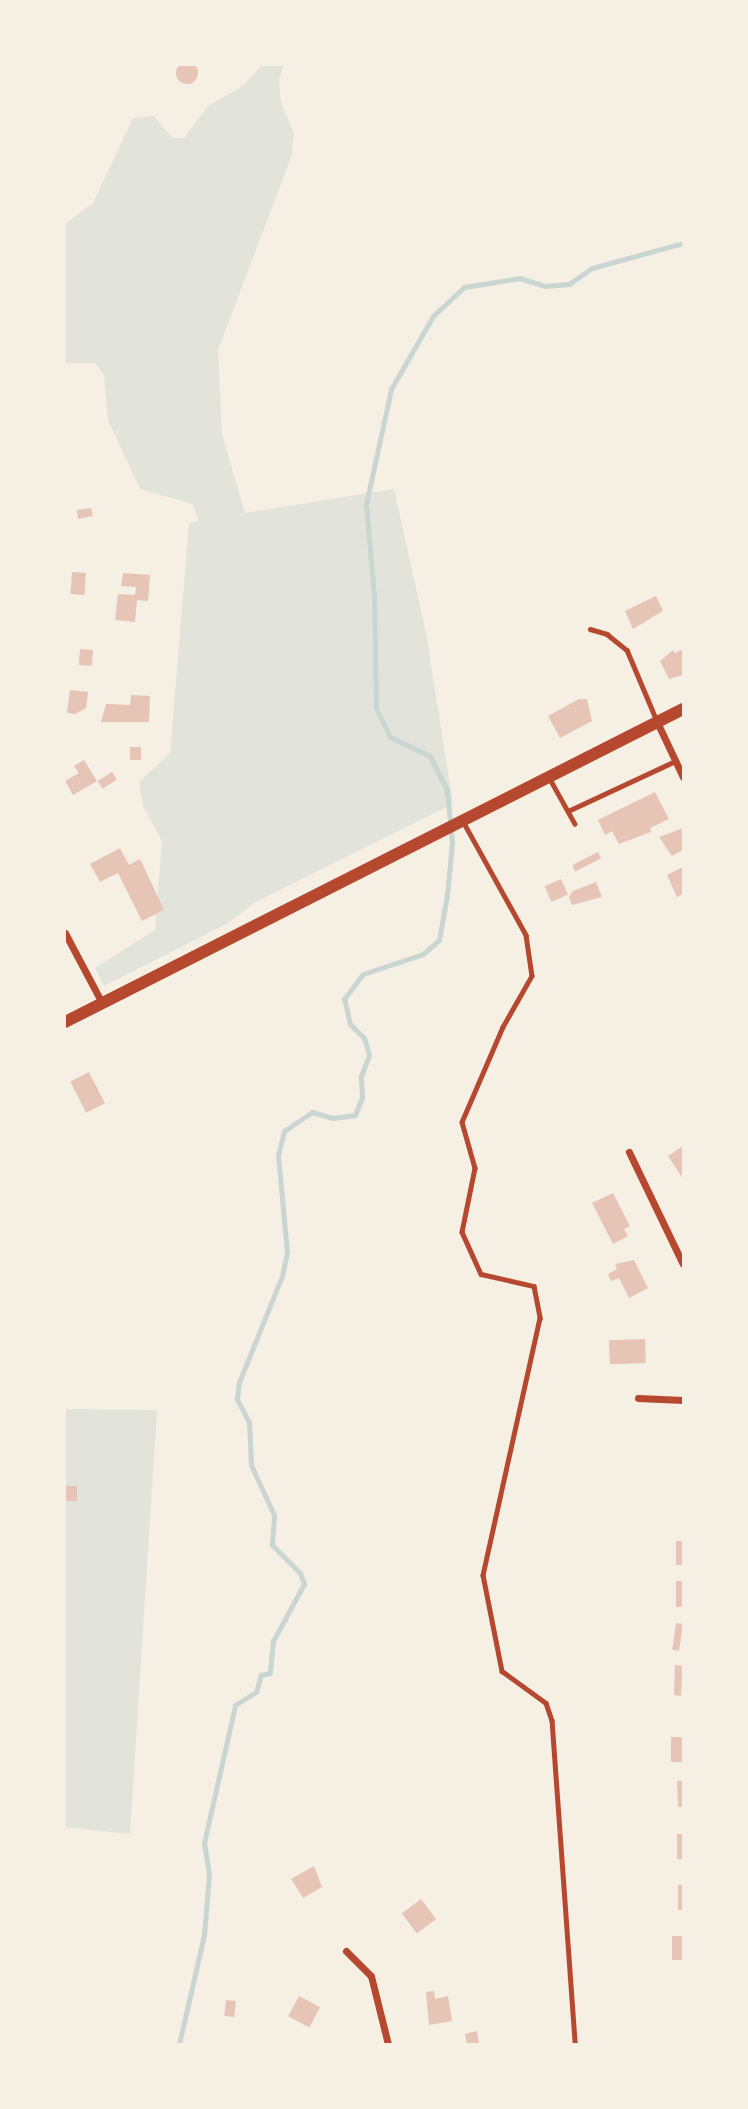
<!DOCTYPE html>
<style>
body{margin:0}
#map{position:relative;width:748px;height:2109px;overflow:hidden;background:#f6efe4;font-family:"Sofia Sans Condensed",sans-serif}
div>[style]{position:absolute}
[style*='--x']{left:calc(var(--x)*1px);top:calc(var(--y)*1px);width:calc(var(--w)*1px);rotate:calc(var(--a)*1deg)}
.green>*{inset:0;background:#e2e4dc}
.stream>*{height:5px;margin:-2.5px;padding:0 2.5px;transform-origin:2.5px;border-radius:2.5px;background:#c9d6d2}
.building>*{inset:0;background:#e6c5b7;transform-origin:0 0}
.round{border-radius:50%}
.service>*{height:4.5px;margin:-2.25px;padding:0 2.25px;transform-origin:2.25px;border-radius:2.25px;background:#b5482f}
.minor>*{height:7px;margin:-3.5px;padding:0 3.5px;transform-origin:3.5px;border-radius:3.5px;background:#b5482f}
.secondary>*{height:12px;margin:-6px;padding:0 6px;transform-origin:6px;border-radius:6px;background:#b5482f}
span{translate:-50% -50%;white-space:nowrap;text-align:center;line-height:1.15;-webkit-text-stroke:7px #f6efe4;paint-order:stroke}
.frame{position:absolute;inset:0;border:66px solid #f6efe4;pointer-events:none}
</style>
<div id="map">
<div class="green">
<i style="clip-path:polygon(262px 65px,284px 65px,279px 80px,281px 103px,294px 133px,292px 155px,218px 350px,222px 434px,245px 513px,394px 489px,426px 633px,453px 804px,255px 902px,228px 923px,104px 986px,95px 968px,155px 930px,162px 841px,143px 806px,139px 782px,170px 753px,189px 523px,199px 521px,192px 504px,140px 489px,108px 420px,104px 375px,95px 363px,65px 363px,65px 224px,93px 203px,133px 118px,154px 116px,172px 138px,184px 138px,208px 106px,244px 85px)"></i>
<i style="clip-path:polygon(65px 1409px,157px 1410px,130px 1834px,65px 1827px)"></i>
</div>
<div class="stream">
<i style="--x:179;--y:2044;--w:112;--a:-77.1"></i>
<i style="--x:204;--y:1935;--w:61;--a:-85.3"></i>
<i style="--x:209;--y:1874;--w:31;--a:-99"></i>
<i style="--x:204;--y:1843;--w:141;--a:-77.3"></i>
<i style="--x:235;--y:1705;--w:25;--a:-32"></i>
<i style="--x:256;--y:1692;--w:18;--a:-74"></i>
<i style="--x:261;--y:1675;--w:9;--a:-13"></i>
<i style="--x:270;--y:1673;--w:32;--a:-85"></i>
<i style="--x:273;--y:1641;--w:65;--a:-61.5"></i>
<i style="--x:304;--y:1584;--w:12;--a:-110"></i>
<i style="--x:300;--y:1573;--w:40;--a:-135"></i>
<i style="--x:272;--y:1545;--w:30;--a:-86"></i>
<i style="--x:274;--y:1515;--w:55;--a:-114.7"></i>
<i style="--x:251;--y:1465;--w:43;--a:-92.7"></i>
<i style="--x:249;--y:1422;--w:26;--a:-118"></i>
<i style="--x:237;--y:1399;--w:17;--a:-83"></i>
<i style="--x:239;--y:1382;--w:114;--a:-67.9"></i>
<i style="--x:282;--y:1276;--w:25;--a:-78"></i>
<i style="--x:287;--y:1252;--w:97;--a:-95.3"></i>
<i style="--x:278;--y:1155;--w:25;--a:-76"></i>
<i style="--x:284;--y:1131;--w:34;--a:-34"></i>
<i style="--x:312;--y:1112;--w:22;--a:16"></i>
<i style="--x:333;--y:1118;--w:22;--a:-8"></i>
<i style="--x:355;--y:1115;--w:18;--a:-68"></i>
<i style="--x:362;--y:1098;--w:22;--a:-93"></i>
<i style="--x:361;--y:1076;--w:22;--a:-69"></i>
<i style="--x:369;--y:1055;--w:18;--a:-106"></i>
<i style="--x:364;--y:1038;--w:20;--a:-135"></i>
<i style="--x:350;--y:1024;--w:26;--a:-103"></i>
<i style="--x:344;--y:999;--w:31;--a:-53"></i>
<i style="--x:363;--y:974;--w:63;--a:-18.4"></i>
<i style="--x:423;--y:954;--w:21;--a:-41"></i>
<i style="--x:439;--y:940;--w:46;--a:-79.9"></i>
<i style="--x:447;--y:895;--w:52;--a:-84.5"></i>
<i style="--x:452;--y:843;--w:53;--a:-95.4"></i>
<i style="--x:447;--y:790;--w:38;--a:-117"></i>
<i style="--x:430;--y:756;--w:44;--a:-154.6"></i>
<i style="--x:390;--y:737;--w:32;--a:-116"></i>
<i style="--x:376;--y:708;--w:112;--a:-91"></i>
<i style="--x:374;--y:596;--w:92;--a:-95"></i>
<i style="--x:366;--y:504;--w:118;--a:-77.7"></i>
<i style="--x:391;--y:389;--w:84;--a:-60.1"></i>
<i style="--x:433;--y:316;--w:42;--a:-43.1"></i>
<i style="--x:464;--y:287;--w:57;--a:-9.1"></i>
<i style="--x:520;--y:278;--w:26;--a:18"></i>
<i style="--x:545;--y:286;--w:24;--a:-5"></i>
<i style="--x:569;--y:284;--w:28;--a:-35"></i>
<i style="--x:592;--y:268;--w:94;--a:-15.4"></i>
</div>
<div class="building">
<i class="round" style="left:176px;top:62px;width:22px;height:22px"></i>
<i style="clip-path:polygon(91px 508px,93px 516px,78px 519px,77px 510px)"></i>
<i style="left:72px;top:572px;width:14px;height:22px;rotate:4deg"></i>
<i style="clip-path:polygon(123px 573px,150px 575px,148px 601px,137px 600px,135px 622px,115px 620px,118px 594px,135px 595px,136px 587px,121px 586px)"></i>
<i style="clip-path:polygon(656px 596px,663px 611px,633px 629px,625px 611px)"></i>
<i style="left:80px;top:649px;width:13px;height:16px;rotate:4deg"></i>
<i style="clip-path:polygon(683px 649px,683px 675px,669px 679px,660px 661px,673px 650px,675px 653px)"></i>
<i style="clip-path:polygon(70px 690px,88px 692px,86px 708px,75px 714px,67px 713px)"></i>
<i style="clip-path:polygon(131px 695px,150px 696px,149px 722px,101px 722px,106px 704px,130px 705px)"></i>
<i style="clip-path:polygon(579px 699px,587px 699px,592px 721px,560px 738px,548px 716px)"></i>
<i style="left:130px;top:747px;width:11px;height:13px"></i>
<i style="clip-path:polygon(84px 760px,97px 781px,73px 795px,65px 781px,79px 773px,74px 766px)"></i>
<i style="left:112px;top:772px;width:9px;height:17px;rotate:58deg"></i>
<i style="clip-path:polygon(655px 792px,669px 819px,650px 828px,651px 832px,619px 844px,612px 831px,605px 835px,598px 820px)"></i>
<i style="clip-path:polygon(683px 828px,683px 850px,672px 856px,659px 837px)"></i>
<i style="clip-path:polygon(120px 848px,129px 865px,140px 859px,164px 910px,142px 921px,118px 873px,100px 882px,90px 864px)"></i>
<i style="left:598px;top:852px;width:7px;height:29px;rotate:63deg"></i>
<i style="clip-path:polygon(683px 867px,683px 894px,677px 897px,667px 875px)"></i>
<i style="left:561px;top:879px;width:17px;height:18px;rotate:66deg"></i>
<i style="clip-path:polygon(596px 882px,602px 897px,572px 905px,569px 897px,573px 891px)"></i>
<i style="left:89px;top:1072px;width:35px;height:21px;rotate:63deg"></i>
<i style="clip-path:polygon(683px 1146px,683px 1179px,668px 1156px)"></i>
<i style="clip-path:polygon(613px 1193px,630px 1226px,624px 1229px,628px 1236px,613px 1244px,592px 1203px)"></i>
<i style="clip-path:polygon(634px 1260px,648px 1288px,629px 1298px,619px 1278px,611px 1281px,608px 1274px,617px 1269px,615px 1264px)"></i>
<i style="left:645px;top:1339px;width:24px;height:36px;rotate:88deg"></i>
<i style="left:65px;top:1486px;width:12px;height:15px"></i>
<i style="left:676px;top:1541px;width:7px;height:24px"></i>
<i style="left:676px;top:1581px;width:7px;height:26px"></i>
<i style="left:676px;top:1623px;width:7px;height:27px;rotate:8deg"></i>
<i style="clip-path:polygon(675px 1665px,683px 1666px,681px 1696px,674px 1695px)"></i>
<i style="left:671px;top:1737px;width:12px;height:25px"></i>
<i style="clip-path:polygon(677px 1781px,683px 1781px,683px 1807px,678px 1807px)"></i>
<i style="left:677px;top:1834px;width:6px;height:25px"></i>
<i style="clip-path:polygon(314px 1866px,322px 1887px,303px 1898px,291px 1879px)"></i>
<i style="left:678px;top:1885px;width:5px;height:25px"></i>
<i style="left:421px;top:1899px;width:25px;height:24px;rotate:53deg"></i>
<i style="left:672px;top:1936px;width:11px;height:24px"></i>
<i style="clip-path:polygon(434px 1991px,435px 1999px,448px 1996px,452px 2021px,429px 2025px,426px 1992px)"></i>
<i style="left:299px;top:1996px;width:24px;height:23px;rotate:28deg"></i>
<i style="left:226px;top:2000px;width:10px;height:16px;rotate:6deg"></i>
<i style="clip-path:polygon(477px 2031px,479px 2044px,467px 2044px,465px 2034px)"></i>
</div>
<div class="service">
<i style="--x:590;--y:629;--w:18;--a:16"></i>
<i style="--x:607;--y:634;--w:26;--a:39"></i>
<i style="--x:627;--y:650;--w:77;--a:67.1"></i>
<i style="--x:550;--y:779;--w:51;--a:60.9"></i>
<i style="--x:568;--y:811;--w:118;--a:-25"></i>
<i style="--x:464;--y:823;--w:128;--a:61"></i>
<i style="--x:526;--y:935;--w:41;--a:81.7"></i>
<i style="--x:532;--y:976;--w:59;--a:119.6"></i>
<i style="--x:503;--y:1027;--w:103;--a:113.3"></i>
<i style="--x:462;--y:1122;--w:48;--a:74.2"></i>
<i style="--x:475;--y:1168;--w:65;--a:101.5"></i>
<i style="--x:462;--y:1232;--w:46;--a:65.7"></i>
<i style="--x:481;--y:1274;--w:54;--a:12.8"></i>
<i style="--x:534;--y:1286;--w:33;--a:79"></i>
<i style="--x:540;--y:1318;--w:263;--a:102.5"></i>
<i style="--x:483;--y:1575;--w:98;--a:78.8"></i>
<i style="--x:502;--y:1671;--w:54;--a:36"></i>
<i style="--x:546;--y:1703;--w:18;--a:71"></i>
<i style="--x:552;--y:1720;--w:325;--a:85.9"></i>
</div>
<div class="minor">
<i style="--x:657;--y:722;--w:61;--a:64.7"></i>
<i style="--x:65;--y:933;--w:79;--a:62.1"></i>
<i style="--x:629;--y:1152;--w:124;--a:64.3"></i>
<i style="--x:638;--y:1398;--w:45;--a:2.5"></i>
<i style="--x:346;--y:1951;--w:35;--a:45"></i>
<i style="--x:371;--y:1976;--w:70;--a:76"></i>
</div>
<div class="secondary">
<i style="--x:65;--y:1022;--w:693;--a:-26.86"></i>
</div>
<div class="frame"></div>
</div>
